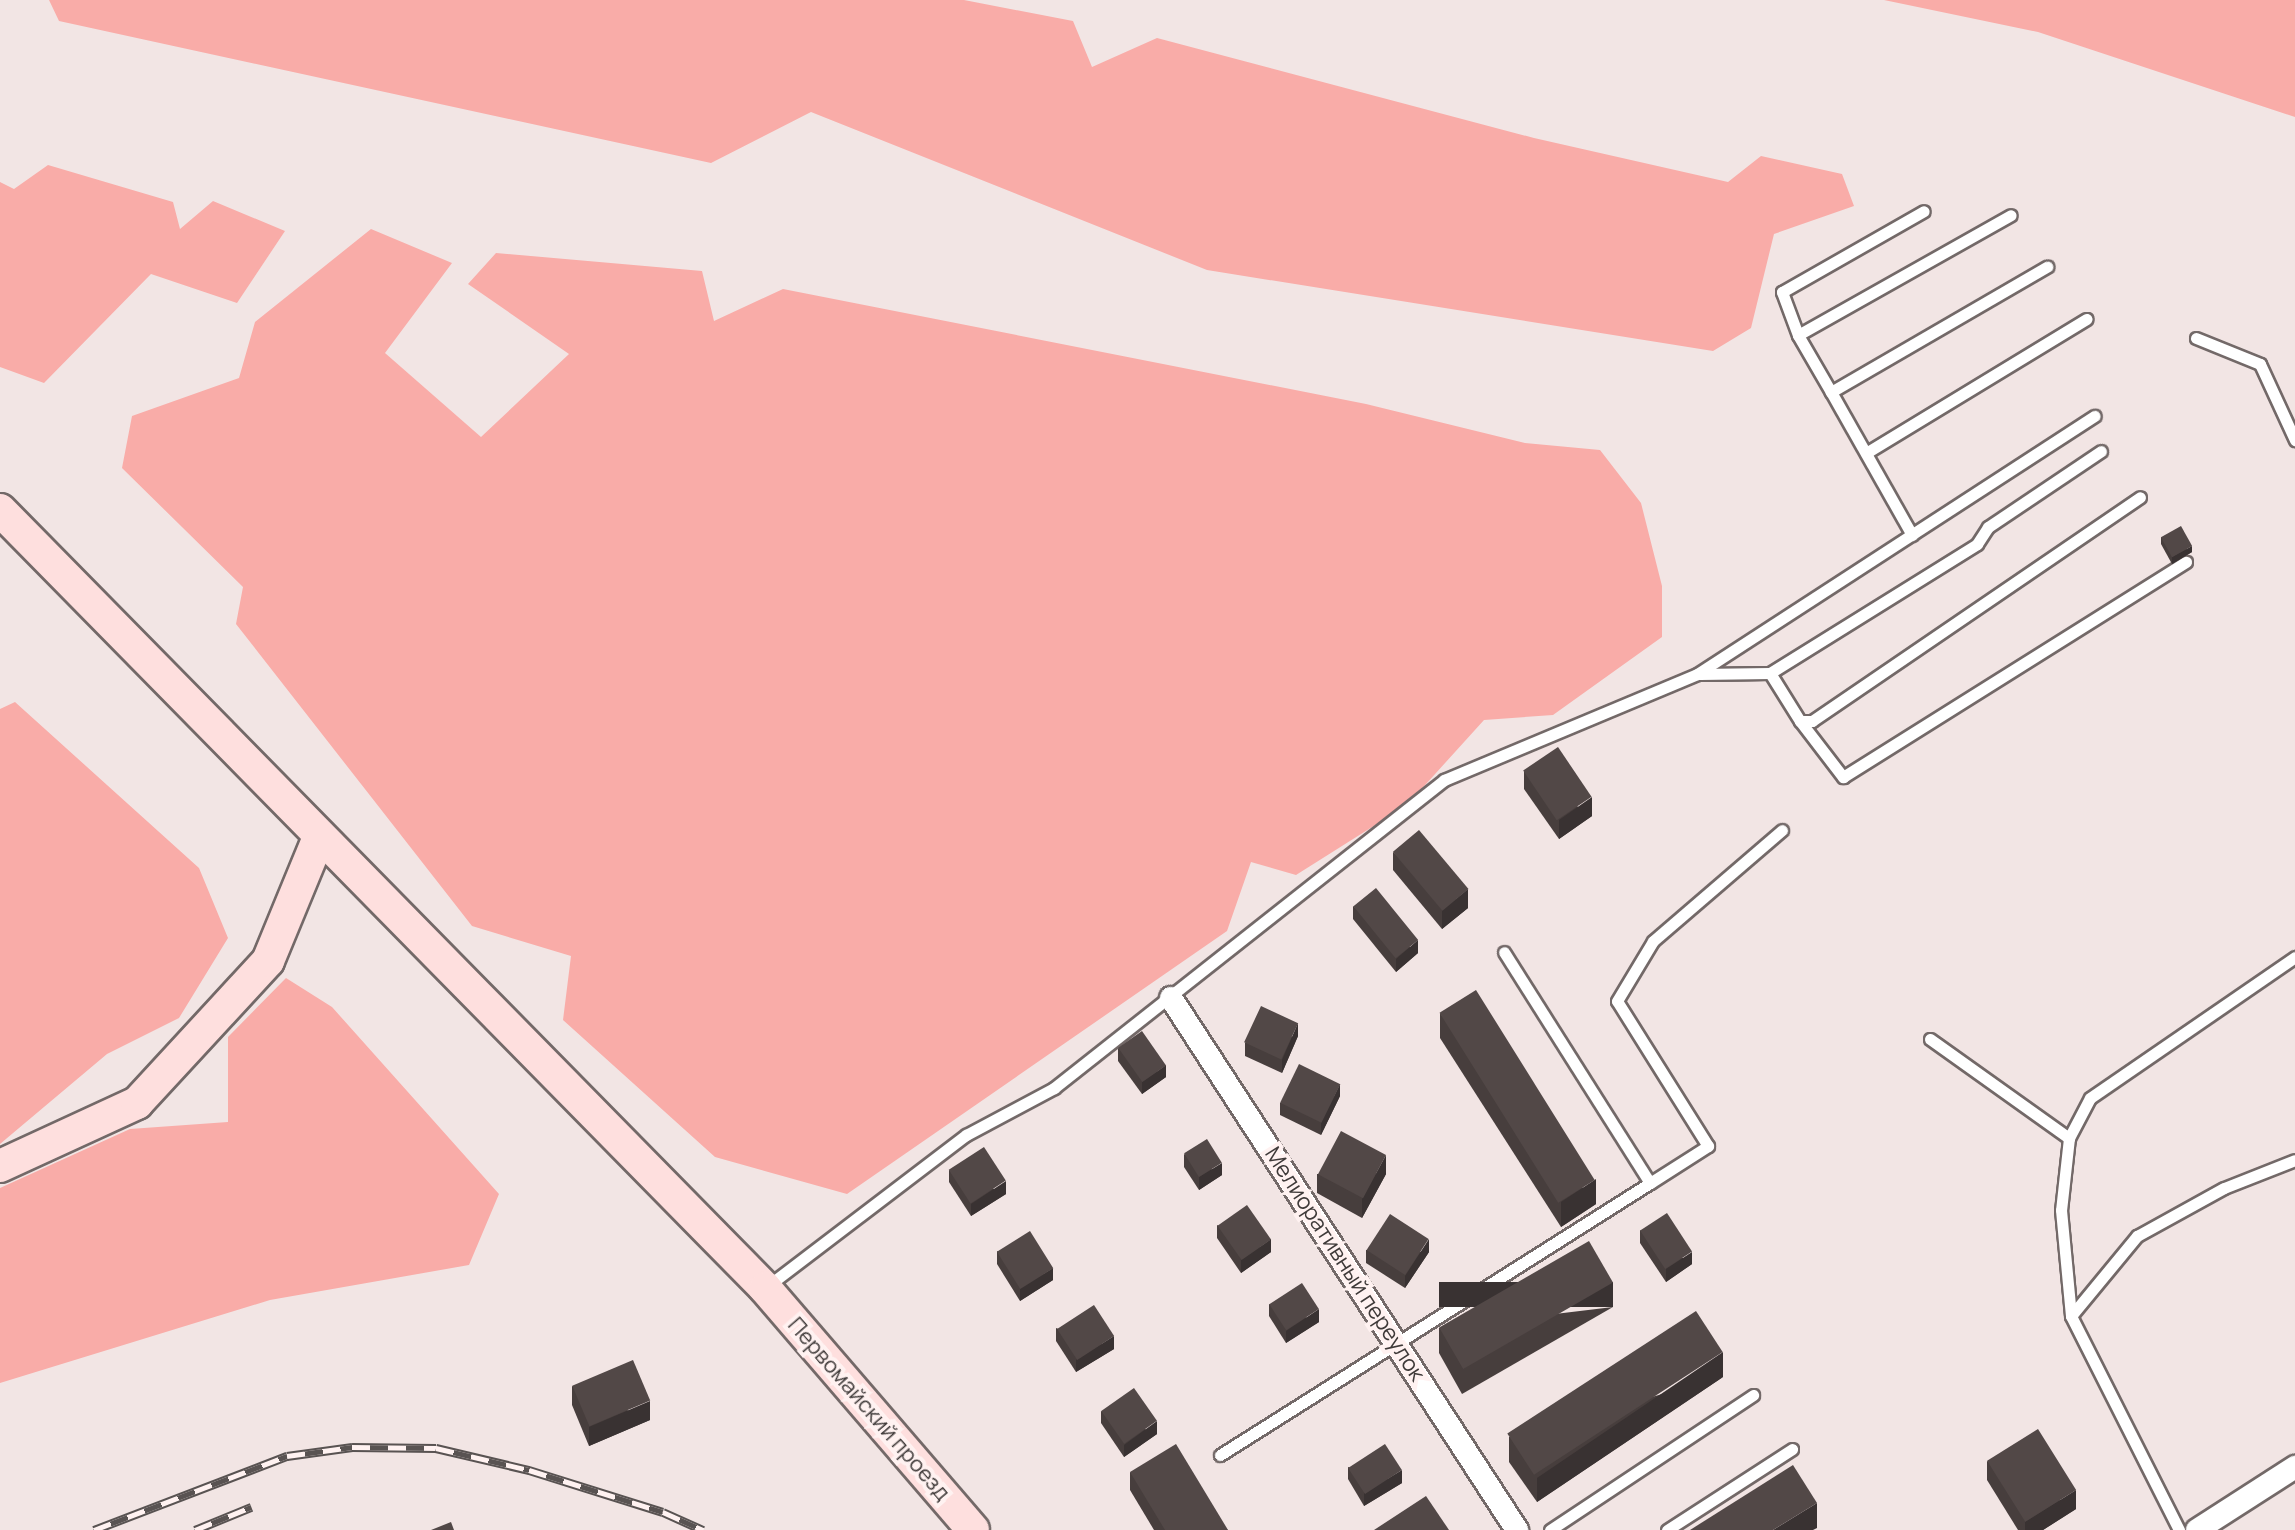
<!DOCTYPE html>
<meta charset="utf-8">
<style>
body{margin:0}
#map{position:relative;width:2295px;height:1530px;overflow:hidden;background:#f2e5e4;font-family:Manrope,sans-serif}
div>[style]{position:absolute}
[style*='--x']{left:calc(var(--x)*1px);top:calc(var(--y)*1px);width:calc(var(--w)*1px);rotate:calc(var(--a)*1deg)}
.green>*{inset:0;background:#f9aca8}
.roads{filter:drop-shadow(2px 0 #736968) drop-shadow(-2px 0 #736968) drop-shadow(0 2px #736968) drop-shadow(0 -2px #736968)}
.service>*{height:11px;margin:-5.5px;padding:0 5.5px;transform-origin:5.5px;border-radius:5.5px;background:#fff}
.minor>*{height:22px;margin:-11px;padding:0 11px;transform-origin:11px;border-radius:11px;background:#fff}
.secondary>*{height:32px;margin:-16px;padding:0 16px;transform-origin:16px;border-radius:16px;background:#fedfde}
.rail>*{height:9px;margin-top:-4.5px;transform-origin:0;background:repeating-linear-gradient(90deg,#fff2f1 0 18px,#595352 0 36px);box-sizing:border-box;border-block:2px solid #595352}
.wall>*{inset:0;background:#473e3d}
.shaded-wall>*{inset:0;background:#393232;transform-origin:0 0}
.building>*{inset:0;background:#524847;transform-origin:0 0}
span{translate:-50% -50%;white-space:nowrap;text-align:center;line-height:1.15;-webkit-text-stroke:8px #fff2f1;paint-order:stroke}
.street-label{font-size:22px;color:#3f3a39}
</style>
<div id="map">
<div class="green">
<i style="clip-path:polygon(49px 0,964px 0,1073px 21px,1092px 67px,1157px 38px,1534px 138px,1728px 182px,1761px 156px,1842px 174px,1854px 206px,1774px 234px,1751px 328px,1713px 351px,1207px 270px,811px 112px,711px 163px,59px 21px)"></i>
<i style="clip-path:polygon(1884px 0,2295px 0,2295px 117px,2038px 32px)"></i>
<i style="clip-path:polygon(48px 165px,173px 202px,180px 229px,213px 201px,285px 231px,237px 303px,151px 274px,44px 383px,0 367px,0 182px,14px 189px)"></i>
<i style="clip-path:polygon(371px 229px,452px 263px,385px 353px,481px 437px,569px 354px,468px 284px,496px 253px,702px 271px,714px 321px,783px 289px,1366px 404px,1525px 443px,1600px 450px,1641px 503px,1662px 586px,1662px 637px,1553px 715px,1484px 720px,1407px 805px,1296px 875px,1251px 862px,1227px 931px,847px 1194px,715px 1157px,563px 1020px,571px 956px,472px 926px,236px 624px,243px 587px,122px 468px,132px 416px,239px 378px,255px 322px)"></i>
<i style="clip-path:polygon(15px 702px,199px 868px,228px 938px,179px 1018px,107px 1054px,0 1144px,0 709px)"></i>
<i style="clip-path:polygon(286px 978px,332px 1007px,499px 1194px,469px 1265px,270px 1300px,0 1383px,0 1188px,130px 1129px,228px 1122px,228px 1037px)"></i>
</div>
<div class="roads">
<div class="service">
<i style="--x:1798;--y:335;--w:46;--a:-110.4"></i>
<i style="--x:1782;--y:292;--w:163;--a:-29.7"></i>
<i style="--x:2196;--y:338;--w:69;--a:22.1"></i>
<i style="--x:2260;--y:364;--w:84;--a:65.3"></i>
<i style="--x:1831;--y:392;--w:66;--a:-120.1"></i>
<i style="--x:1798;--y:335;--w:244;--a:-29.4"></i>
<i style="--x:1866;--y:453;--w:258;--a:-31.3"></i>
<i style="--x:1912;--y:535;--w:164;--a:-119.5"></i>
<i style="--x:1831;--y:392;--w:250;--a:-30.1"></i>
<i style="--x:1770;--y:673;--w:57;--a:58"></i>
<i style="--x:1800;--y:721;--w:12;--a:0"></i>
<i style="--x:1812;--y:721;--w:397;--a:-34.3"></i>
<i style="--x:1700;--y:674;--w:70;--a:-0.8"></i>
<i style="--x:1770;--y:673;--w:244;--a:-31.9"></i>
<i style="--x:1977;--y:544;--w:20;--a:-57"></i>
<i style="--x:1988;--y:527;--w:136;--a:-33.9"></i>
<i style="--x:1800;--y:721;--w:71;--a:52.5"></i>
<i style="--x:1843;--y:777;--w:405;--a:-32.1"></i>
<i style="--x:1930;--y:1039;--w:171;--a:35.5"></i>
<i style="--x:2069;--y:1138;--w:72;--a:96.3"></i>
<i style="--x:2061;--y:1210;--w:106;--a:84.6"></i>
<i style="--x:2071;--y:1316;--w:240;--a:63.2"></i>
<i style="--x:2069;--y:1138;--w:45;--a:-62.3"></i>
<i style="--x:2090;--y:1098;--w:249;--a:-34.5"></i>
<i style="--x:1650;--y:1183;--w:69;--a:-32.5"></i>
<i style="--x:1708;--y:1146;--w:171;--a:-122.1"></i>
<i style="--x:1617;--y:1001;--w:70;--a:-59"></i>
<i style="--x:1653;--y:941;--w:170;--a:-40.7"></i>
<i style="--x:765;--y:1288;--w:253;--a:-37.3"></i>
<i style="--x:966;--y:1135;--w:100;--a:-28.1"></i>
<i style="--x:1054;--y:1088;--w:497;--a:-38.3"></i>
<i style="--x:1444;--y:780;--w:274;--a:-22.7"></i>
<i style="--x:1697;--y:674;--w:474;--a:-33"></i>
<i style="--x:2071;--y:1316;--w:104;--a:-50.5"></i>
<i style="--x:2137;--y:1236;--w:99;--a:-28.9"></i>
<i style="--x:2224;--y:1188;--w:76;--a:-21.5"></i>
<i style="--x:1220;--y:1455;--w:509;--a:-32.32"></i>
<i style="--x:1650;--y:1183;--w:273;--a:-122.3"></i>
<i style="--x:1550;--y:1530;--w:244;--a:-33.6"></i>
<i style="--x:1667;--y:1530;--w:149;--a:-32.9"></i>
</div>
<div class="minor">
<i style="--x:1171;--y:998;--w:635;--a:56.96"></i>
<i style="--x:2197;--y:1530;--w:117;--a:-32.7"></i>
</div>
<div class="secondary">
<i style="--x:0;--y:510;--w:1091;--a:45.48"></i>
<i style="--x:765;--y:1288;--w:319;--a:49.3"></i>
<i style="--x:0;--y:1166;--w:151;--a:-24.7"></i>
<i style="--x:137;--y:1103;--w:193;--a:-47.3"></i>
<i style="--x:268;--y:961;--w:134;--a:-67.6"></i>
</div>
</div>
<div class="rail">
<i style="--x:94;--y:1530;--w:207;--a:-21"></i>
<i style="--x:287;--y:1456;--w:66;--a:-7.9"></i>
<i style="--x:352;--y:1447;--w:84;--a:0.7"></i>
<i style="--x:436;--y:1448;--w:96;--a:13.3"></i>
<i style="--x:529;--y:1470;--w:140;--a:17.4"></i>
<i style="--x:663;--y:1512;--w:44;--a:24.2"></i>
<i style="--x:195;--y:1530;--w:61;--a:-22.3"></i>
</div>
<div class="wall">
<i style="clip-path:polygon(2161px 537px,2192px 552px,2172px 564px,2161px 544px)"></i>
<i style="clip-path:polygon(1524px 771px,1592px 816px,1559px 839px,1524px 789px)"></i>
<i style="clip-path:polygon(1393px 852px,1468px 908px,1442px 929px,1393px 870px)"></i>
<i style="clip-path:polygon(1353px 906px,1418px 953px,1396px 972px,1353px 919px)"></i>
<i style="clip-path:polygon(1440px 1013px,1596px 1204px,1561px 1227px,1440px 1038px)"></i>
<i style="clip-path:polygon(1298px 1036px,1282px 1073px,1245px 1056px,1245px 1043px)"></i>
<i style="clip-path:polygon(1118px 1048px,1166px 1077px,1142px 1094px,1118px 1061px)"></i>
<i style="clip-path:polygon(1340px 1096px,1321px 1135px,1280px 1115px,1280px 1103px)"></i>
<i style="clip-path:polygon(1184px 1154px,1222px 1175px,1199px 1190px,1184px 1167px)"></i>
<i style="clip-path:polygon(949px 1170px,1006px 1194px,971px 1216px,949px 1182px)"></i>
<i style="clip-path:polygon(1317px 1174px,1386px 1174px,1362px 1218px,1317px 1193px)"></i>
<i style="clip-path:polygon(1217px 1225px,1271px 1252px,1241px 1273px,1217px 1238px)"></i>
<i style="clip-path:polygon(1640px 1230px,1692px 1264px,1666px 1282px,1640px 1243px)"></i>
<i style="clip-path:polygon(1366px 1250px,1429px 1252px,1405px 1288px,1366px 1263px)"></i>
<i style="clip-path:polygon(997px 1251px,1053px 1280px,1020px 1301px,997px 1264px)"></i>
<i style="clip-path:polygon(1269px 1304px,1319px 1322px,1286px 1343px,1269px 1316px)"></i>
<i style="clip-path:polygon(1613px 1307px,1462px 1394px,1439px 1353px,1439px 1328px)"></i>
<i style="clip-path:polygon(1056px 1328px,1114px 1349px,1076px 1372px,1056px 1341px)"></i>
<i style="clip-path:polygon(1723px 1377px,1537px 1502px,1509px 1462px,1509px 1437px)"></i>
<i style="clip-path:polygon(572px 1386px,650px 1420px,589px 1446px,572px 1405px)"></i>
<i style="clip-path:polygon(1101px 1411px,1157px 1434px,1124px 1457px,1101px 1423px)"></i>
<i style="clip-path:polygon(1987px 1461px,2076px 1509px,2043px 1530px,2018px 1530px,1987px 1480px)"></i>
<i style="clip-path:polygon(1348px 1467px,1402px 1483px,1364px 1506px,1348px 1479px)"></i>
<i style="clip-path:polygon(1130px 1472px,1228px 1530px,1154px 1530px,1130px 1490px)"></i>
</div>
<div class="shaded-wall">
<i style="clip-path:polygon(2192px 546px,2192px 552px,2172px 564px,2172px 557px)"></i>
<i style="clip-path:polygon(1592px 797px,1592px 816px,1559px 839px,1559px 820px)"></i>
<i style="clip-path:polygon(1468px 889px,1468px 908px,1442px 929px,1442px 910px)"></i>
<i style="clip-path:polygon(1418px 940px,1418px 953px,1396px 972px,1396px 959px)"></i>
<i style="clip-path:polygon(1298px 1023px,1298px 1036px,1282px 1073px,1282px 1060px)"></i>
<i style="clip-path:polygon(1166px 1065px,1166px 1077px,1142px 1094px,1142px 1082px)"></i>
<i style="clip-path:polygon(1340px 1084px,1340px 1096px,1321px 1135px,1321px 1122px)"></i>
<i style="clip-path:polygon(1386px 1155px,1386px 1174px,1362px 1218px,1362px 1199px)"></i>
<i style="clip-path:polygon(1222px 1163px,1222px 1175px,1199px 1190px,1199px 1177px)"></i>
<i style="clip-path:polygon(1596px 1179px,1596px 1204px,1561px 1227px,1561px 1202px)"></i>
<i style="clip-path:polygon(1006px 1181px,1006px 1194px,971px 1216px,971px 1204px)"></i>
<i style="clip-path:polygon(1271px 1239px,1271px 1252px,1241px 1273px,1241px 1260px)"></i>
<i style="clip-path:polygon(1429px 1239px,1429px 1252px,1405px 1288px,1405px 1276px)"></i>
<i style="clip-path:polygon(1692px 1252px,1692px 1264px,1666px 1282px,1666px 1269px)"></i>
<i style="clip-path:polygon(1053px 1268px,1053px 1280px,1020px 1301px,1020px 1288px)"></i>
<i style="left:1613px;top:1282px;width:25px;height:174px;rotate:90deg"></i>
<i style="clip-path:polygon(1319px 1309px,1319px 1322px,1286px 1343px,1286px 1331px)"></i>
<i style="clip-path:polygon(1114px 1336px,1114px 1349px,1076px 1372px,1076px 1360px)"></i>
<i style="clip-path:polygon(1723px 1352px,1723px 1377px,1537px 1502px,1537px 1478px)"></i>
<i style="clip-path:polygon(650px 1401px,650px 1420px,589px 1446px,589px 1427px)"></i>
<i style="clip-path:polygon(1157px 1421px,1157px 1434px,1124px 1457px,1124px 1445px)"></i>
<i style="clip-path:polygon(1402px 1470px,1402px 1483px,1364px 1506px,1364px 1493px)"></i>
<i style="clip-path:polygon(2076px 1490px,2076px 1509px,2043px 1530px,2025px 1530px,2025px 1522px)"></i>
<i style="clip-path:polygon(1817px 1503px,1817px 1528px,1813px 1530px,1773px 1530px)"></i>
</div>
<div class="building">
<i style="left:2181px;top:526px;width:23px;height:23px;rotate:61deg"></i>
<i style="left:1558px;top:747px;width:60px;height:42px;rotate:56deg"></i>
<i style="left:1419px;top:830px;width:77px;height:34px;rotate:50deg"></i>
<i style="left:1376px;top:888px;width:67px;height:29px;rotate:51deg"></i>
<i style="left:1476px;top:990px;width:224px;height:43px;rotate:58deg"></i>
<i style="left:1261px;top:1006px;width:41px;height:40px;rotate:25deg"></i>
<i style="left:1142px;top:1031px;width:42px;height:29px;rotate:55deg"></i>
<i style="left:1299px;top:1064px;width:46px;height:43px;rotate:26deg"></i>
<i style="left:1341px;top:1131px;width:51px;height:49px;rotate:28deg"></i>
<i style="left:1207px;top:1139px;width:28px;height:27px;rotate:58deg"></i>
<i style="left:984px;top:1147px;width:40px;height:42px;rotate:57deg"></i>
<i style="left:1247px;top:1205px;width:42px;height:36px;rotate:55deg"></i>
<i style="left:1667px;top:1213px;width:46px;height:32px;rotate:57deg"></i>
<i style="left:1390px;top:1214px;width:46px;height:43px;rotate:33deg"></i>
<i style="left:1030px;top:1231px;width:44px;height:39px;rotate:58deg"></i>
<i style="left:1589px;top:1241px;width:48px;height:173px;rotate:60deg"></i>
<i style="left:1302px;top:1283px;width:31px;height:39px;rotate:57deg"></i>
<i style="left:1094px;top:1305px;width:37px;height:44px;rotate:57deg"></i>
<i style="left:1696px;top:1311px;width:49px;height:225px;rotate:57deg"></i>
<i style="left:633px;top:1360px;width:44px;height:66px;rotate:67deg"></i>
<i style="left:1134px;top:1388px;width:40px;height:40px;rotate:55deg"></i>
<i style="left:2038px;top:1429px;width:72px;height:60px;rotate:58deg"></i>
<i style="clip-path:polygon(1176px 1444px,1228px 1530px,1165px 1530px,1130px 1472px)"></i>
<i style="left:1385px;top:1444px;width:31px;height:44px;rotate:57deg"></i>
<i style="clip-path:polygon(1793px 1465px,1817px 1503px,1773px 1530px,1690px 1530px)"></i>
<i style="clip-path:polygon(1426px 1496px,1449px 1530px,1374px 1530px)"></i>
<i style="clip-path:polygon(451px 1522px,454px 1530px,431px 1530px)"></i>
</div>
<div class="street-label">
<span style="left:1345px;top:1264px;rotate:57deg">Мелиоративный переулок</span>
<span style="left:869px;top:1409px;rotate:49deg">Первомайский проезд</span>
</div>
</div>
